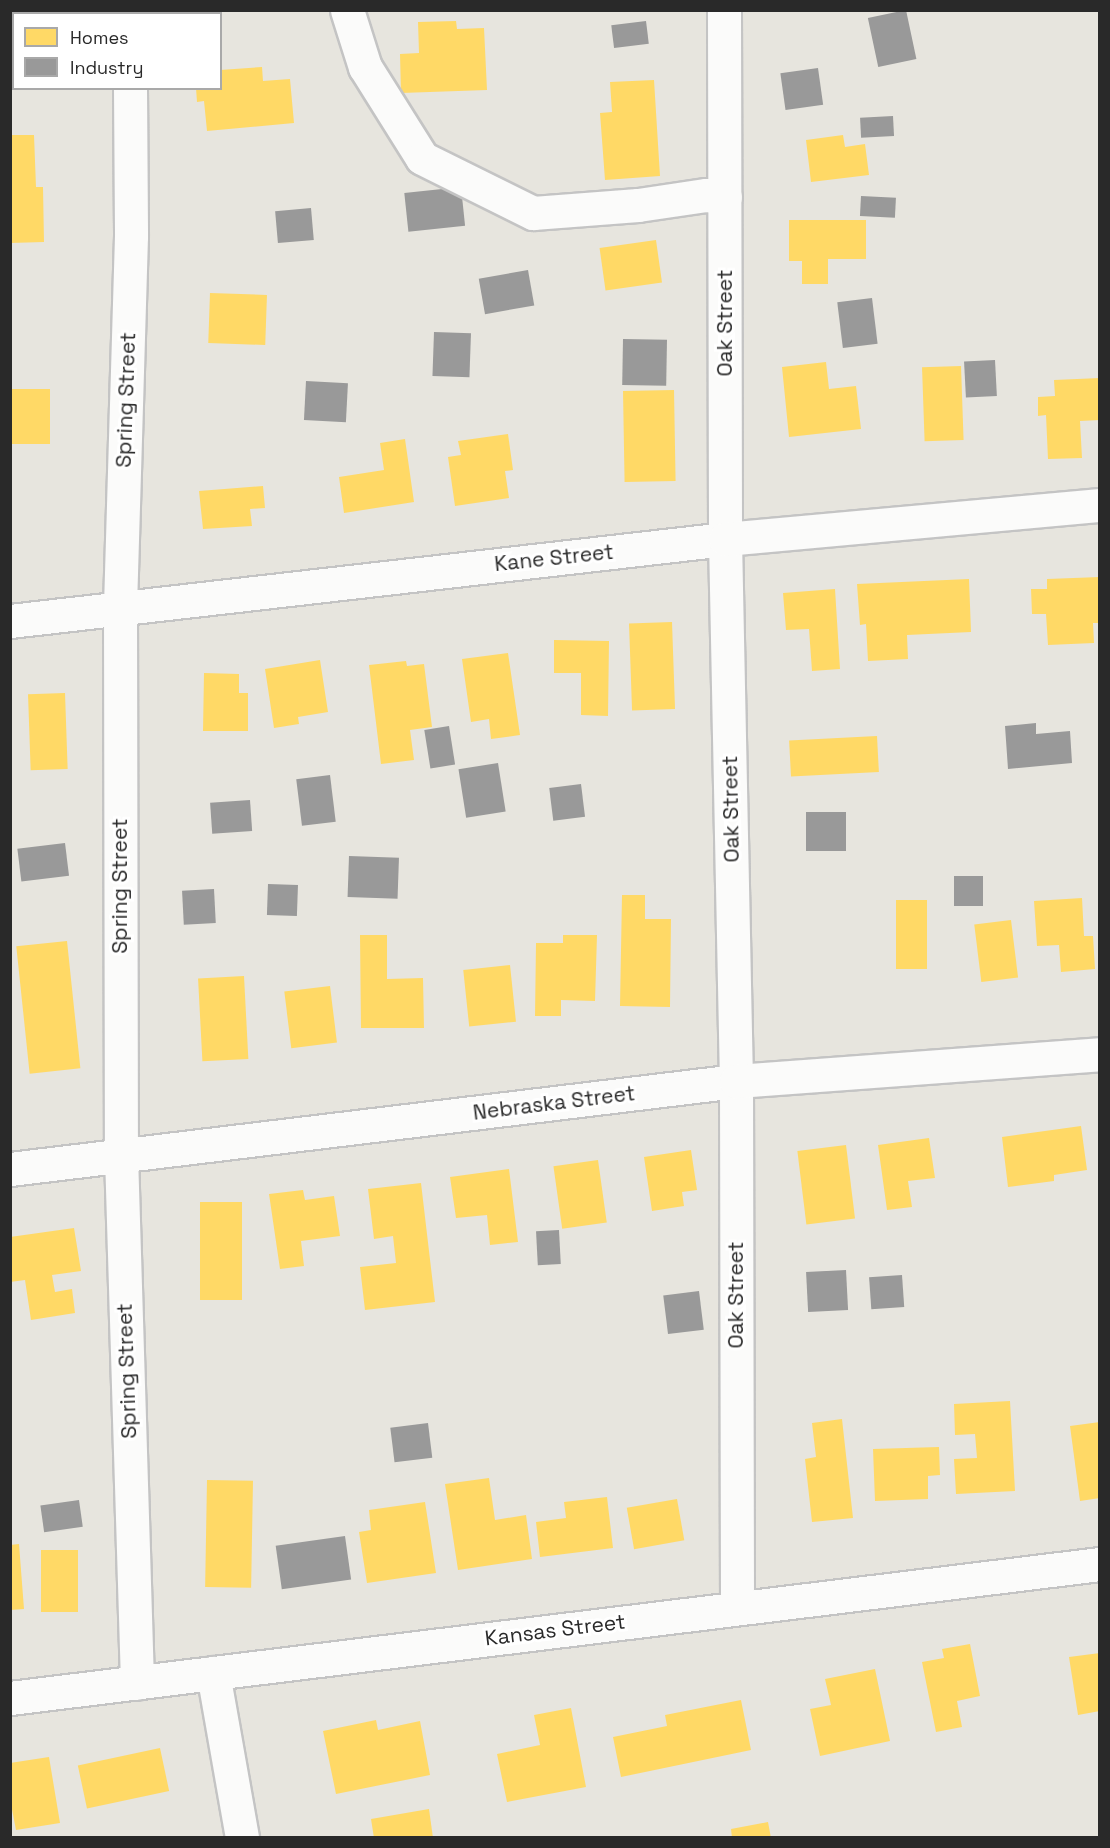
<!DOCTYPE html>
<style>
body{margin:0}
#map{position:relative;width:1110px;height:1848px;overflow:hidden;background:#e7e5de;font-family:"Space Grotesk",sans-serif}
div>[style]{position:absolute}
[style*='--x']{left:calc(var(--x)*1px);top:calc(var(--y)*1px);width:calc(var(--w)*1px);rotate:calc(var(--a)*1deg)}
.homes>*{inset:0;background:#ffd966;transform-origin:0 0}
.industry>*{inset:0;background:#999;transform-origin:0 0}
.roads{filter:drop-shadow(2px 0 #c4c4c4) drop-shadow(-2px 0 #c4c4c4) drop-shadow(0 2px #c4c4c4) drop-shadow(0 -2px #c4c4c4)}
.minor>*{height:33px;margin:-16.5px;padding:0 16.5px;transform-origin:16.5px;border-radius:16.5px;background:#fbfbfa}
span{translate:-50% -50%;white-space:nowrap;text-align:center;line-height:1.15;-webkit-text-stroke:6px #fff;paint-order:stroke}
.street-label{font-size:21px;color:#292929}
.frame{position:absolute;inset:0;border:12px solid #292929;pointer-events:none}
.legend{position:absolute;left:12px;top:12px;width:210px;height:78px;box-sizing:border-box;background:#fff;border:2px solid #a9a9a9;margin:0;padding:8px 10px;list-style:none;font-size:18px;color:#292929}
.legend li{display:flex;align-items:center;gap:12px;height:30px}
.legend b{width:30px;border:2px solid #a9a9a9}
</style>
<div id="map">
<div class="homes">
<i style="clip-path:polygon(456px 21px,457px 29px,484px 28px,487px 90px,401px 93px,400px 54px,419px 53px,418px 22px)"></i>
<i style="clip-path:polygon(262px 67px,263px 81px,290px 79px,294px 123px,207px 131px,204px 101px,197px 102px,196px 88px,220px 88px,220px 70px)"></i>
<i style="clip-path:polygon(654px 80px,660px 176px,605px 180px,600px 113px,612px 112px,610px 82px)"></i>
<i style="clip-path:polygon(10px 135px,34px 135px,36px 187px,43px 187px,44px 242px,10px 243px)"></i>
<i style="clip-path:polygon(843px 135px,845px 147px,865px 144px,869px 175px,811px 182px,806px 140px)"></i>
<i style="clip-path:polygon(789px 220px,866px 220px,866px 259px,828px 259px,828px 284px,802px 284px,802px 261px,789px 261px)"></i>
<i style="left:656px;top:240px;width:43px;height:57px;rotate:82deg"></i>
<i style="left:210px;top:293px;width:57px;height:50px;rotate:2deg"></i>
<i style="clip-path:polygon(826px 362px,829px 389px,856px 386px,861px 429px,789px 437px,782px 367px)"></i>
<i style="left:961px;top:366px;width:74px;height:39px;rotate:88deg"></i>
<i style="clip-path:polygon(1100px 378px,1100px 420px,1080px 421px,1082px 458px,1048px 459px,1046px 415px,1038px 416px,1038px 397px,1055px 396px,1054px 380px)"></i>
<i style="left:10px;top:389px;width:40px;height:55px"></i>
<i style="left:674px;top:390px;width:91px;height:51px;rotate:89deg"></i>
<i style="clip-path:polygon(508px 434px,513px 470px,505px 471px,509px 498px,455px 506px,448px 457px,461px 455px,458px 441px)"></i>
<i style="clip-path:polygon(405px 439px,414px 502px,344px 513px,339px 477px,384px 470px,380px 443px)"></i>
<i style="clip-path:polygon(263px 486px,265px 508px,250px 509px,252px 526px,203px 529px,199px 491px)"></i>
<i style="clip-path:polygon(1100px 577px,1100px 623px,1093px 623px,1094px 643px,1048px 645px,1046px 614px,1032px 614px,1031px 589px,1047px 589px,1047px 579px)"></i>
<i style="clip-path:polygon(969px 579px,971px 632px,907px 635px,908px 659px,868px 661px,866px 624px,860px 625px,857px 584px)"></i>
<i style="clip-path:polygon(835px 589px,840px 669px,812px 671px,809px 629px,786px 630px,783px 593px)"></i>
<i style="left:672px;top:622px;width:87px;height:43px;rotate:88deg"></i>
<i style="clip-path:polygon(554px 640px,609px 641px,608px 716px,581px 715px,581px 673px,554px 673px)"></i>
<i style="clip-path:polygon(508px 653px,520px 735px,491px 739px,489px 719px,471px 722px,462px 659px)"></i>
<i style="clip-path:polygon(320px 660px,328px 712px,298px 717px,299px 724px,274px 728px,265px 669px)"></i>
<i style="clip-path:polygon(406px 661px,407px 666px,424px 664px,432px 727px,410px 730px,414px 760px,381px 764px,369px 665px)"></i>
<i style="clip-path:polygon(204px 673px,239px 674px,239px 693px,248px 693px,248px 731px,203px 731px)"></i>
<i style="left:65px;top:693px;width:76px;height:37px;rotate:88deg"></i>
<i style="left:877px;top:736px;width:36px;height:88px;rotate:87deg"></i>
<i style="clip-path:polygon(622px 895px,645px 895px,645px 919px,671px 919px,670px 1007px,620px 1006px)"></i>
<i style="clip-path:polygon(1082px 898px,1084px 936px,1093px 936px,1095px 969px,1061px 972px,1059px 945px,1037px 946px,1034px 901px)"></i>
<i style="left:896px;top:900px;width:31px;height:69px"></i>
<i style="left:1011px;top:920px;width:58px;height:37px;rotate:83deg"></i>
<i style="clip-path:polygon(360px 935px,387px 935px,387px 979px,423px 978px,424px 1028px,361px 1028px)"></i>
<i style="clip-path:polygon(563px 935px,597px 935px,595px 1001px,561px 1000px,561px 1016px,535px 1016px,536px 943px,563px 943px)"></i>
<i style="left:67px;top:941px;width:128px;height:51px;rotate:84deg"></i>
<i style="left:510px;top:965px;width:57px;height:47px;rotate:84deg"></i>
<i style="left:244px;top:976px;width:83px;height:46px;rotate:87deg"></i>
<i style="left:330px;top:986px;width:57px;height:46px;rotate:83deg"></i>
<i style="clip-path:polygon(1081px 1126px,1087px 1170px,1054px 1175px,1054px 1181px,1008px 1187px,1002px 1137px)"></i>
<i style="clip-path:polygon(929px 1138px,935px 1178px,908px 1181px,912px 1207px,887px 1210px,878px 1145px)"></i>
<i style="left:846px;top:1145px;width:74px;height:49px;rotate:83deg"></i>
<i style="clip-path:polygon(691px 1150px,697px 1190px,682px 1192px,684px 1206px,652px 1211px,644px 1157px)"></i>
<i style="left:598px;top:1160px;width:63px;height:45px;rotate:82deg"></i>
<i style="clip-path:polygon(509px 1169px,518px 1242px,490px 1245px,487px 1215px,456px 1218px,450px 1177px)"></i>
<i style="clip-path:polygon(421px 1183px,435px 1302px,365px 1310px,360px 1267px,396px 1263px,393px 1236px,374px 1239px,368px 1189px)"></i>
<i style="clip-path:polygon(303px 1190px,305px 1200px,334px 1196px,340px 1236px,301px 1241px,304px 1266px,280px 1269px,269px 1194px)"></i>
<i style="left:200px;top:1202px;width:42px;height:98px"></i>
<i style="clip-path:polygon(74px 1228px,81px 1271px,52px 1275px,55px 1292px,72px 1289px,75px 1313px,31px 1320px,25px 1280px,10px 1282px,10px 1237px)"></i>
<i style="clip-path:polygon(1010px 1401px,1015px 1491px,956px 1494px,954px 1459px,977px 1458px,975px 1434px,955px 1435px,954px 1404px)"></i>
<i style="clip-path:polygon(842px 1419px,853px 1518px,812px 1522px,805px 1459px,816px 1457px,812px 1423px)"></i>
<i style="clip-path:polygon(1100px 1422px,1100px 1498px,1080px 1501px,1070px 1426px)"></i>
<i style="clip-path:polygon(939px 1447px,940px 1475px,928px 1476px,928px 1499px,875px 1501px,873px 1449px)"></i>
<i style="clip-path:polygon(489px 1478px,495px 1520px,526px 1515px,532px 1559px,458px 1570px,445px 1484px)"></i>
<i style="left:207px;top:1480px;width:46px;height:107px;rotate:1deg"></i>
<i style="clip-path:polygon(607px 1497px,613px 1548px,540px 1557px,536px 1522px,566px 1518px,564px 1502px)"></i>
<i style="left:677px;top:1499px;width:42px;height:51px;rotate:80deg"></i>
<i style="clip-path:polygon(425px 1502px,436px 1573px,367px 1583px,359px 1532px,371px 1530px,369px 1510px)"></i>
<i style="clip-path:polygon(19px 1544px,24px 1609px,10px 1610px,10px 1545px)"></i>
<i style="left:41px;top:1550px;width:37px;height:62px"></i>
<i style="clip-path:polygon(970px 1644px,980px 1696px,957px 1701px,962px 1727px,936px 1732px,922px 1662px,944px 1658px,942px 1649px)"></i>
<i style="clip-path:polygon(1100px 1653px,1100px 1711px,1078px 1715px,1069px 1657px)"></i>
<i style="clip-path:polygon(875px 1669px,890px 1741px,820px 1756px,810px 1709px,831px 1705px,825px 1679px)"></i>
<i style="clip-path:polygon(741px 1700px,751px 1750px,621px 1777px,613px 1737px,667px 1726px,665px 1715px)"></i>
<i style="clip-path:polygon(571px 1708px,586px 1787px,507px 1802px,497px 1754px,540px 1745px,534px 1715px)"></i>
<i style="clip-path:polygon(376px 1720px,378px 1730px,420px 1721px,430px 1775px,336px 1794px,323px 1731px)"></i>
<i style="left:160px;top:1748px;width:44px;height:84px;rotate:78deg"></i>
<i style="clip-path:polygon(49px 1757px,60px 1823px,16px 1830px,10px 1799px,10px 1763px)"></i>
<i style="clip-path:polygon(429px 1809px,433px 1838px,374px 1838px,371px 1819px)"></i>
<i style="clip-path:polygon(768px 1822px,771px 1838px,732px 1838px,731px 1829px)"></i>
</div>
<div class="industry">
<i style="left:906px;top:10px;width:50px;height:39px;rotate:78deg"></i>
<i style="left:646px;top:21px;width:23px;height:35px;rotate:83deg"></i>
<i style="left:818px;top:68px;width:37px;height:38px;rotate:82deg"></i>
<i style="left:893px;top:116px;width:20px;height:33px;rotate:87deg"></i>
<i style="left:461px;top:187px;width:39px;height:57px;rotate:84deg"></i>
<i style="left:861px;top:196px;width:35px;height:20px;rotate:3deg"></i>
<i style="left:311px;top:208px;width:32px;height:36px;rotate:85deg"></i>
<i style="left:528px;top:270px;width:36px;height:50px;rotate:80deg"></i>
<i style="left:872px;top:298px;width:46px;height:35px;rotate:83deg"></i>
<i style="left:434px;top:332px;width:37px;height:44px;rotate:2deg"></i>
<i style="left:623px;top:339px;width:44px;height:46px;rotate:1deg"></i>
<i style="left:995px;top:360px;width:36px;height:31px;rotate:87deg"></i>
<i style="left:306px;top:381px;width:42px;height:39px;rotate:3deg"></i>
<i style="clip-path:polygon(1036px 723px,1036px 734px,1070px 731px,1072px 763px,1008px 769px,1005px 726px)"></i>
<i style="left:449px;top:726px;width:39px;height:25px;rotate:81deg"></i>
<i style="left:498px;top:763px;width:49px;height:40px;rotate:81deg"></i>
<i style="left:330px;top:775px;width:47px;height:34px;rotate:83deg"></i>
<i style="left:581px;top:784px;width:33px;height:32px;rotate:83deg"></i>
<i style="left:250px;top:800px;width:31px;height:40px;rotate:86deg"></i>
<i style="left:806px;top:812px;width:40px;height:39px"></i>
<i style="left:65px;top:843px;width:33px;height:48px;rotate:83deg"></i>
<i style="left:349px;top:856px;width:50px;height:41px;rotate:2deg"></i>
<i style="left:954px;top:876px;width:29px;height:30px"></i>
<i style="left:268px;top:884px;width:30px;height:31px;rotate:2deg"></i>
<i style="left:214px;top:889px;width:34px;height:32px;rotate:87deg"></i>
<i style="left:559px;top:1230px;width:34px;height:23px;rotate:87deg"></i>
<i style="left:846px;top:1270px;width:40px;height:40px;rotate:87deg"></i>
<i style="left:902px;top:1275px;width:32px;height:33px;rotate:86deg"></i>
<i style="left:699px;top:1291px;width:39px;height:36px;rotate:83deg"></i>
<i style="left:428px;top:1423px;width:35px;height:38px;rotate:83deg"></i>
<i style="left:79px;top:1500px;width:27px;height:39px;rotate:82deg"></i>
<i style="left:345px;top:1536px;width:44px;height:70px;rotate:82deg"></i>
</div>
<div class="roads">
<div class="minor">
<i style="--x:129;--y:10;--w:4;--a:90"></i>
<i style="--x:347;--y:10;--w:60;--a:72.5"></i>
<i style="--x:365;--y:67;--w:107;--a:57.9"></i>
<i style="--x:422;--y:158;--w:124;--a:26.4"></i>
<i style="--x:533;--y:213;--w:105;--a:-4.4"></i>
<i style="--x:638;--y:205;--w:69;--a:-8.4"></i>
<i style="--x:706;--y:195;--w:19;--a:6"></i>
<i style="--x:724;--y:10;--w:529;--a:89.89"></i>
<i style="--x:725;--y:539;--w:542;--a:88.84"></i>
<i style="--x:736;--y:1081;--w:527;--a:89.89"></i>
<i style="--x:130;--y:88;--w:148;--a:89.6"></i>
<i style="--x:131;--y:236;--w:371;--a:91.7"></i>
<i style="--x:120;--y:607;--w:548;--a:89.9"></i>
<i style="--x:121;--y:1155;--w:528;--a:88.26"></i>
<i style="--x:10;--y:621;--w:720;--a:-6.54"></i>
<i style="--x:725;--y:539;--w:377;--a:-5.2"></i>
<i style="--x:10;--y:1169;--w:731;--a:-6.91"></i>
<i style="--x:736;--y:1081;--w:365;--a:-4.2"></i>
<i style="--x:213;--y:1673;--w:168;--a:80"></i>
<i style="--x:10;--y:1698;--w:1098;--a:-7.01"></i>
</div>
</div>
<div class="street-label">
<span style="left:725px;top:323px;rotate:-90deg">Oak Street</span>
<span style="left:126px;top:400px;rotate:-88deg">Spring Street</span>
<span style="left:554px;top:558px;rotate:-6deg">Kane Street</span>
<span style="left:731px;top:809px;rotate:-91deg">Oak Street</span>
<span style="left:120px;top:886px;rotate:-90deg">Spring Street</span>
<span style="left:554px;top:1103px;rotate:-7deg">Nebraska Street</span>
<span style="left:736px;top:1295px;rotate:-90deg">Oak Street</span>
<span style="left:127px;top:1371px;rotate:-92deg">Spring Street</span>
<span style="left:555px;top:1630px;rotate:-7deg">Kansas Street</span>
</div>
<div class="frame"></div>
<ul class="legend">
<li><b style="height:16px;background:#ffd966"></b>Homes</li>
<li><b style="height:16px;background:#999"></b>Industry</li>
</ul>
</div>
